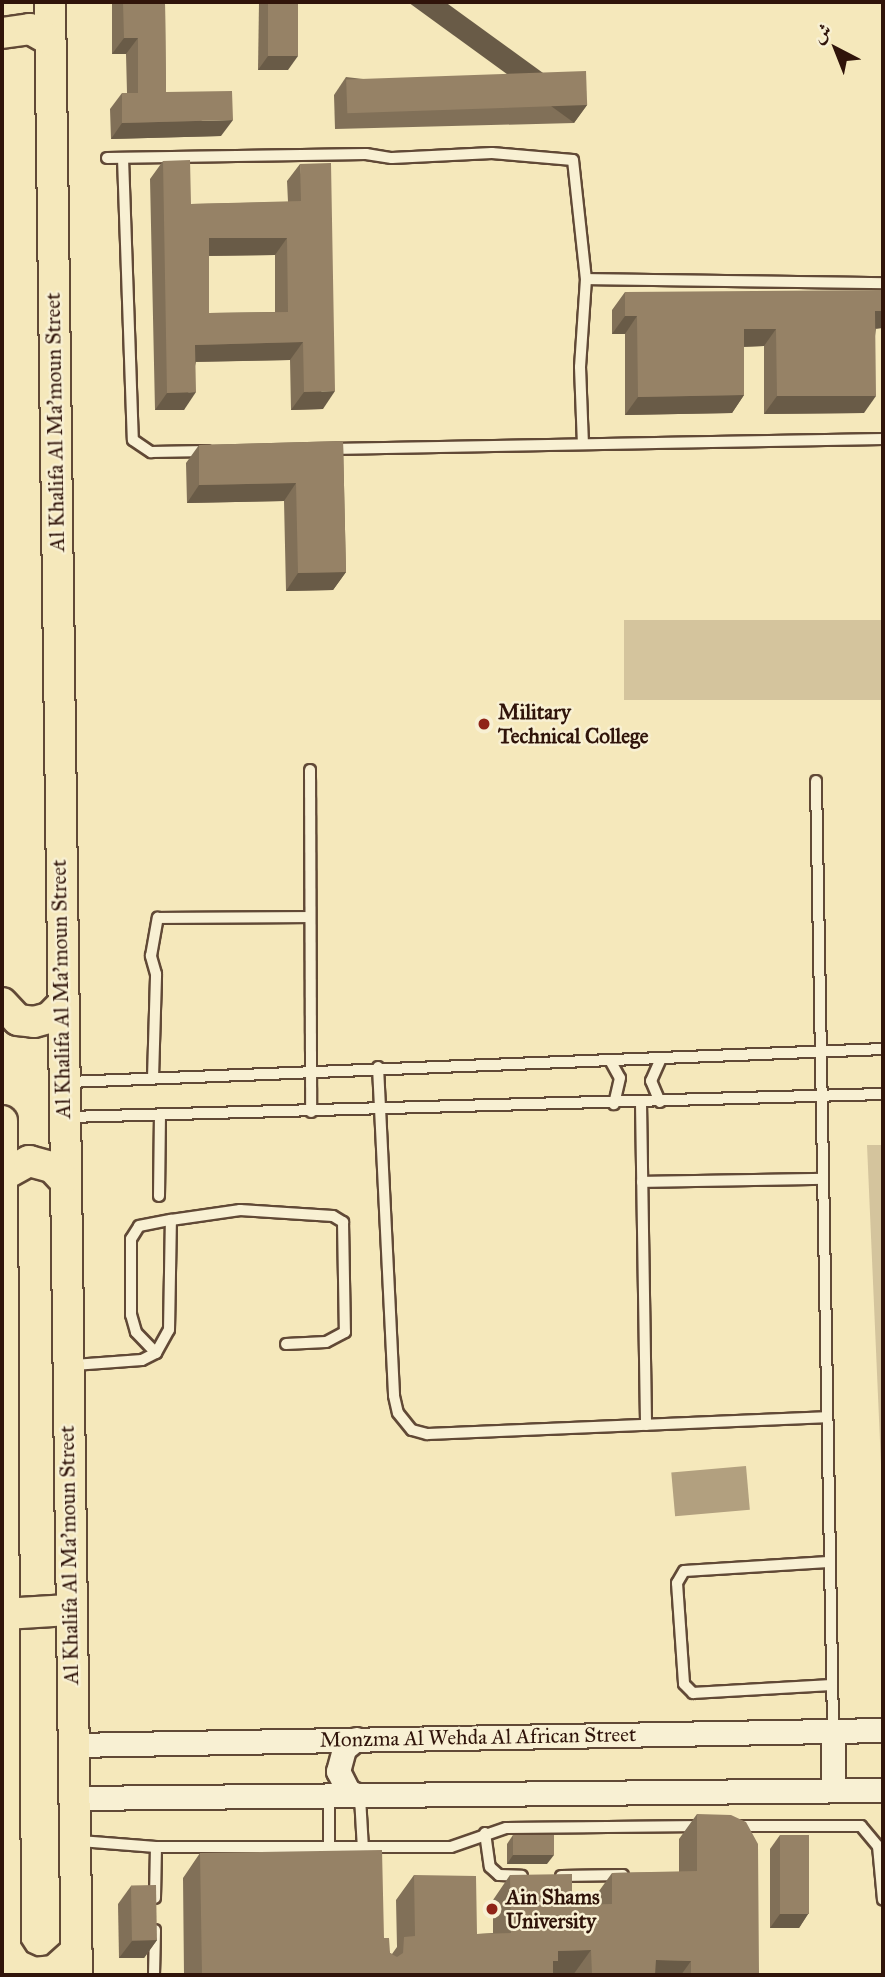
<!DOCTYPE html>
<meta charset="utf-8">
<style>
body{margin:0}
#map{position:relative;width:885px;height:1977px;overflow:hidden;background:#f5e8bb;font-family:"IM FELL Great Primer",Amiri,serif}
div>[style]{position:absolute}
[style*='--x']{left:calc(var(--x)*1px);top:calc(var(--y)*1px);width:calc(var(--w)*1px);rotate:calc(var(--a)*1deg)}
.green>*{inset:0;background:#d4c49d;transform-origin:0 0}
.water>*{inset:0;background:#b2a07f;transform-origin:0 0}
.roads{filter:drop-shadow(2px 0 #614936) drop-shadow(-2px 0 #614936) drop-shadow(0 2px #614936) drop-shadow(0 -2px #614936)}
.service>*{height:10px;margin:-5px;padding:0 5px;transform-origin:5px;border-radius:5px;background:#f8f0d3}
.tertiary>*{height:23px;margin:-11.5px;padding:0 11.5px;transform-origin:11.5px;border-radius:11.5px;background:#f8f0d3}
.primary>*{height:30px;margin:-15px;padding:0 15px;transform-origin:15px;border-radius:15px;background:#f5e8bb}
.wall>*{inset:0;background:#817058}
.shaded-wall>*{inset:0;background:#695b47;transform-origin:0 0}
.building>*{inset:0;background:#968266;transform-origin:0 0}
.dots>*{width:19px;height:19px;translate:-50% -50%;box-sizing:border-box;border:4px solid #f8f0d3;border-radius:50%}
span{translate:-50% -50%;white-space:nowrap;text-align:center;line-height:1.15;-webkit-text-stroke:5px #f8f0d3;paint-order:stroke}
.street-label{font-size:21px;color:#30140a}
.poi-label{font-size:21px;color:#30140a;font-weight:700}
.left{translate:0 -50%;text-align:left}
.frame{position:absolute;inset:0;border:4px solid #30140a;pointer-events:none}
.north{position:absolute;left:801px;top:14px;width:70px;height:70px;-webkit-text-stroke:5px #f8f0d3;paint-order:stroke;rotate:318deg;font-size:19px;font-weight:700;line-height:28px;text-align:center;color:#30140a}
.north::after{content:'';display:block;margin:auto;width:24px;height:32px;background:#30140a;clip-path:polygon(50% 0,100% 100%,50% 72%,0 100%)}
</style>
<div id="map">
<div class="green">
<i style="left:883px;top:620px;width:80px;height:259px;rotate:90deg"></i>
<i style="clip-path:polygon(867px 1145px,883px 1145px,883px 1510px)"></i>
</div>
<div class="water">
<i style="left:746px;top:1466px;width:44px;height:75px;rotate:85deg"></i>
</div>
<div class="roads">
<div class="service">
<i style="--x:107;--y:158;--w:259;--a:-0.9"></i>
<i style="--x:366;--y:154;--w:26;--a:9"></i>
<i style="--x:392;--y:158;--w:100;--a:-2.9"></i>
<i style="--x:492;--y:153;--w:81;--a:4.9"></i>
<i style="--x:573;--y:160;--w:120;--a:83.8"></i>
<i style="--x:586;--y:279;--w:88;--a:93.9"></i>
<i style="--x:580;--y:367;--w:77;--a:87.8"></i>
<i style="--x:123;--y:158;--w:282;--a:88"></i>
<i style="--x:133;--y:440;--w:22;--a:34"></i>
<i style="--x:151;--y:452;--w:56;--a:-1"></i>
<i style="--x:586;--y:279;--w:297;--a:0.8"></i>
<i style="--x:331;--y:449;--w:552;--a:-1.04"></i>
<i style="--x:310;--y:770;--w:342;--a:89.8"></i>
<i style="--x:816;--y:781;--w:948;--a:88.97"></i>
<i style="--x:611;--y:1062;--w:18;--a:61"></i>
<i style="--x:620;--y:1078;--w:27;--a:103"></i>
<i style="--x:378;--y:1067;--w:329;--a:87.2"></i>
<i style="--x:394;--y:1396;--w:17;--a:77"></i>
<i style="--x:398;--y:1413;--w:22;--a:51"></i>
<i style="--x:412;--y:1430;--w:16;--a:15"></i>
<i style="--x:427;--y:1434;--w:399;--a:-2.4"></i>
<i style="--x:153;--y:1078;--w:104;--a:-88.3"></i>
<i style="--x:156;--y:974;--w:19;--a:-106"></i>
<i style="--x:151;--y:956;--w:39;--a:-80"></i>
<i style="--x:158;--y:918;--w:152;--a:-0.4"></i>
<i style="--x:69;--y:1082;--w:815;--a:-2.32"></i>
<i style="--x:660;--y:1102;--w:23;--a:-113"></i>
<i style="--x:651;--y:1081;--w:24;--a:-66"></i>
<i style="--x:641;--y:1103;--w:322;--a:89.1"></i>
<i style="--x:69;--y:1117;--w:814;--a:-1.62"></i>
<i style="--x:642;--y:1182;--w:180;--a:-1"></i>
<i style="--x:159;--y:1196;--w:79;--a:-89.3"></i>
<i style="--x:156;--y:1353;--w:29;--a:-134"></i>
<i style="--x:136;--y:1332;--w:18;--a:-106"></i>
<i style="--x:131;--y:1315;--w:76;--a:-90"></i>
<i style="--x:131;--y:1239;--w:15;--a:-58"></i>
<i style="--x:139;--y:1226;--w:33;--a:-11"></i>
<i style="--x:74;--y:1365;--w:68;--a:-4.2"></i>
<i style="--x:142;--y:1360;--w:16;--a:-27"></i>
<i style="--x:156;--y:1353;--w:26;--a:-61"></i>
<i style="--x:169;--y:1330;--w:110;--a:-89"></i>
<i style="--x:171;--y:1220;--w:70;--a:-8.2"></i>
<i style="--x:240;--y:1210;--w:93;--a:3.7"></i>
<i style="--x:333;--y:1216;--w:12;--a:31"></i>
<i style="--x:343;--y:1222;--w:110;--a:89"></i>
<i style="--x:345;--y:1332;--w:21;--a:152"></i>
<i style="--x:326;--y:1342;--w:40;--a:177.1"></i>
<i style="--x:828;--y:1562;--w:144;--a:176.4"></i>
<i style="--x:684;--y:1571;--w:14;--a:120"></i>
<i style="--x:677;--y:1583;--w:101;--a:86"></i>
<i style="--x:684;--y:1684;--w:13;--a:45"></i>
<i style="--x:693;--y:1693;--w:138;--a:-3.3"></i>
<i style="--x:329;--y:1795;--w:54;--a:90"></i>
<i style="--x:360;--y:1797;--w:52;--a:86.7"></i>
<i style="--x:737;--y:1826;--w:124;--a:0"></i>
<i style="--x:861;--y:1826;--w:26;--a:50"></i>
<i style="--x:878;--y:1846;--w:54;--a:84.7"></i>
<i style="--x:485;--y:1833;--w:34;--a:82"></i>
<i style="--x:490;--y:1867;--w:12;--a:42"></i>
<i style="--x:499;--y:1875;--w:23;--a:2"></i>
<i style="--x:80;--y:1841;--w:76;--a:4.5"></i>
<i style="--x:156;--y:1847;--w:295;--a:0"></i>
<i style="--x:451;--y:1847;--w:58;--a:-19.1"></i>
<i style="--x:506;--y:1828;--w:195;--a:-0.6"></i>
<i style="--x:561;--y:1876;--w:62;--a:-0.9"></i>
<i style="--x:155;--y:1898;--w:51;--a:-88.9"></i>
<i style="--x:154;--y:1975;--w:45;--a:-88.7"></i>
</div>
<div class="tertiary">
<i style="--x:356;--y:1739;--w:16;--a:140"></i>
<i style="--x:344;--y:1749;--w:23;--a:105"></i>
<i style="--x:338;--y:1771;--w:22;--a:63"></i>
<i style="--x:348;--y:1791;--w:12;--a:24"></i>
<i style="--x:73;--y:1745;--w:810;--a:-1.06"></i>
<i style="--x:833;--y:1790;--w:60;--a:-90"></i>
<i style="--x:74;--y:1798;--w:809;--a:-0.57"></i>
</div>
<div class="primary">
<i style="--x:50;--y:2;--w:1973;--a:89.22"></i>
<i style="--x:2;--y:33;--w:28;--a:-8"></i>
<i style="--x:30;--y:29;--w:23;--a:29"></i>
<i style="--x:2;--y:1003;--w:23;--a:47"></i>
<i style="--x:18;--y:1020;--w:16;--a:7"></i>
<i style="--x:34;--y:1022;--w:16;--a:-15"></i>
<i style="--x:49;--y:1018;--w:17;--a:-45"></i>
<i style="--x:2;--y:1121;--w:854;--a:89.8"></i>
<i style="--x:2;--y:1176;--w:31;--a:-29"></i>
<i style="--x:29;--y:1161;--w:24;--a:15"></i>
<i style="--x:52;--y:1167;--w:16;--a:47"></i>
<i style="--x:4;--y:1614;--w:66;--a:-3.5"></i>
<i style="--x:5;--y:1948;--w:20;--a:57"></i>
<i style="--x:16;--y:1965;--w:20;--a:24"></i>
<i style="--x:34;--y:1973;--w:20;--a:-6"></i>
<i style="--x:54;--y:1971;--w:30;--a:-42"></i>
</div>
</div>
<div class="wall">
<i style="clip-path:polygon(112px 2px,165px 2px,166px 92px,221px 136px,111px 139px,110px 109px,122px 93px,127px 93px,126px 54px,112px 54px)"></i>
<i style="clip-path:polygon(259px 2px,298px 2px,288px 70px,258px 70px)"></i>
<i style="clip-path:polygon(346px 77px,587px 105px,574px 123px,335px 129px,334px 95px)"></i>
<i style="clip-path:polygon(evenodd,163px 161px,191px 204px,288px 202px,287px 181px,300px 164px,323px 409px,291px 410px,290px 360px,196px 362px,184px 410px,155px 410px,150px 179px,163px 161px,275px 255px,275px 312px,209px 313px,209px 256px,275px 255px)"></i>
<i style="clip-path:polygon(625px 292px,882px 328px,876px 329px,864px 413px,764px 414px,764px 346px,744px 347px,744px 395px,732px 413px,625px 415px,625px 334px,612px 334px,612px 310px)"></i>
<i style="clip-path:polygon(343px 441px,346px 572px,333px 590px,286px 591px,284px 501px,187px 503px,186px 463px,199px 445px)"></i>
<i style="clip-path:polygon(697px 1814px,759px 1975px,184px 1975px,183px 1878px,200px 1853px,384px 1938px,390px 1953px,392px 1954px,397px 1947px,396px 1900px,414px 1875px,477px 1934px,493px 1933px,493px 1900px,510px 1875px,572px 1905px,595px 1905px,594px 1898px,612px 1873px,679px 1872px,679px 1839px)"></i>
<i style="clip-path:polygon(513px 1835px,547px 1864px,507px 1864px,507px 1844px)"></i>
<i style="clip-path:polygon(780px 1835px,808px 1914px,799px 1928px,770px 1928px,770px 1849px)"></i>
<i style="clip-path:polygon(131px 1886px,157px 1940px,144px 1958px,119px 1958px,118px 1904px)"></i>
</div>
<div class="shaded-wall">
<i style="clip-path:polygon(124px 38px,138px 38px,126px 54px,112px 54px)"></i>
<i style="clip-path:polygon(268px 56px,298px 56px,288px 70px,258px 70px)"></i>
<i style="left:587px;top:105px;width:22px;height:240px;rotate:126deg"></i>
<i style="clip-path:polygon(233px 120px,221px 136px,111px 139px,122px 123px)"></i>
<i style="clip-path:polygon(209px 238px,287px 238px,275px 255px,196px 256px)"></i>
<i style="clip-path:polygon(875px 311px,883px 311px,883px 326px,882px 328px,863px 329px)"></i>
<i style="clip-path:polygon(625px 316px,637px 316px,625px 334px,612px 334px)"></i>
<i style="clip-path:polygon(744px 329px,776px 329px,764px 346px,732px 347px)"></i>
<i style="clip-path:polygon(303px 342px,290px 360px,183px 362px,195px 345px)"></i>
<i style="clip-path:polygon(335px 391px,323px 409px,291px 410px,304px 392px)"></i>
<i style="clip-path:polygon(196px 392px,184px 410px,155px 410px,167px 393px)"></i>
<i style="clip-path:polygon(744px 395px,732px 413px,625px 415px,638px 397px)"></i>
<i style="clip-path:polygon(777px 396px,876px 396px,864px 413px,764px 414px)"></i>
<i style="clip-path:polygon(296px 483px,284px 501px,187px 503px,199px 485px)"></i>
<i style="clip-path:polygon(346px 572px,333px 590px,286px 591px,298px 573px)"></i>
<i style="clip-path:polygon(513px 1855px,554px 1855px,547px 1864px,507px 1864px)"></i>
<i style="clip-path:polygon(780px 1914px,808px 1914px,799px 1928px,770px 1928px)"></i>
<i style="clip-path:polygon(157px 1940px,144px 1958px,119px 1958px,132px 1941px)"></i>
<i style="clip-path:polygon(591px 1950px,573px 1975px,541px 1975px,558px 1951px)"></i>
<i style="clip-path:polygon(656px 1960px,691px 1961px,681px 1975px,645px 1975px)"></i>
</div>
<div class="building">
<i style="clip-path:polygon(123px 2px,165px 2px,166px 92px,232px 91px,233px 120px,122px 123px,122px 93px,138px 93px,138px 38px,124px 38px)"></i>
<i style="left:268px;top:2px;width:30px;height:54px"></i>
<i style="left:586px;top:71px;width:34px;height:240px;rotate:88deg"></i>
<i style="clip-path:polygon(evenodd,190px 160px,191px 204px,301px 201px,300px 164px,331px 163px,335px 391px,304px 392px,303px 342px,195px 345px,196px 392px,167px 393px,163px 161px,190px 160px,209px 238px,287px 238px,288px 312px,209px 313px,209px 238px)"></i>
<i style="clip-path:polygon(883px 290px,883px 311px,875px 311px,876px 396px,777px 396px,776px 329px,744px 329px,744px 395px,638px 397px,637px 316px,625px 316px,625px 292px)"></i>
<i style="clip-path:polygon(343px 441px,346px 572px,298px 573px,296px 483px,199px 485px,199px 445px)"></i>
<i style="clip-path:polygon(697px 1814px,731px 1815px,746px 1822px,758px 1844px,759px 1975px,691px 1975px,691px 1961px,656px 1960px,655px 1975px,592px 1975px,591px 1950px,558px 1951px,558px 1961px,553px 1961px,553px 1975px,202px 1975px,200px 1853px,382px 1850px,384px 1938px,389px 1938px,390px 1953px,397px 1957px,403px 1953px,404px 1937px,415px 1936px,414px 1875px,476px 1876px,477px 1934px,511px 1933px,510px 1875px,572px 1874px,572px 1905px,612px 1904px,612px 1873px,697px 1871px)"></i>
<i style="left:513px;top:1835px;width:41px;height:20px"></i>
<i style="left:780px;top:1835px;width:29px;height:79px"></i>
<i style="left:156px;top:1885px;width:55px;height:25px;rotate:89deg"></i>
</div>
<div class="dots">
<i style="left:484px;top:724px;background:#8f2418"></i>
<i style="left:492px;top:1909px;background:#8f2418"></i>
</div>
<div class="street-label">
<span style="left:55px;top:422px;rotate:-91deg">Al Khalifa Al Ma'moun Street</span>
<span style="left:61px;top:989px;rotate:-91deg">Al Khalifa Al Ma'moun Street</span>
<span style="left:69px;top:1555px;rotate:-91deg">Al Khalifa Al Ma'moun Street</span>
<span style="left:478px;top:1737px;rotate:-1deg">Monzma Al Wehda Al African Street</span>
</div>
<div class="poi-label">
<span class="left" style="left:498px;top:724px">Military<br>Technical College</span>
<span class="left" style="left:506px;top:1909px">Ain Shams<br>University</span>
</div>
<div class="frame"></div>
<div class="north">ش</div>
</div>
